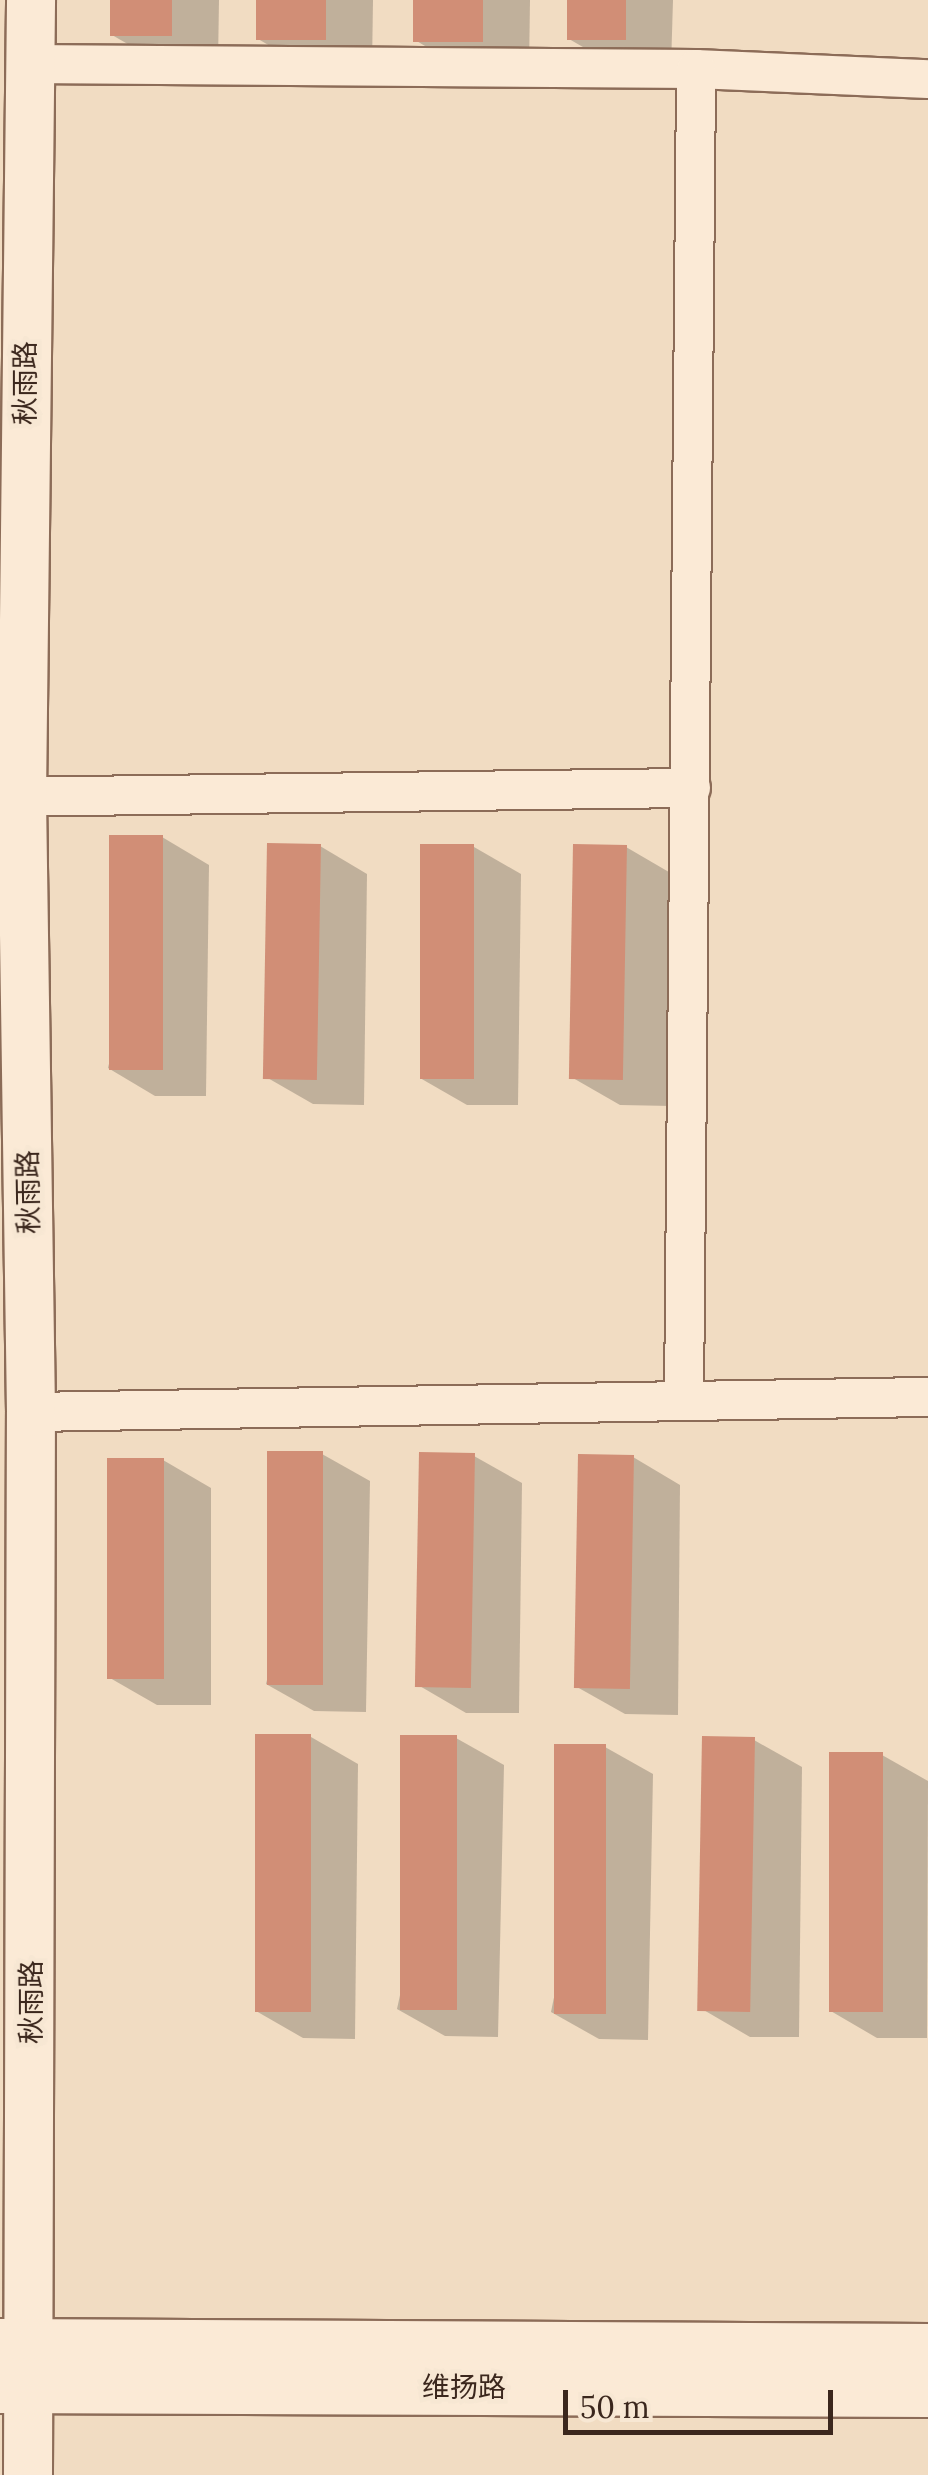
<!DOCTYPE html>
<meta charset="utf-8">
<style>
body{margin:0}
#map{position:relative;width:928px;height:2475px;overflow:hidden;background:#f1dcc2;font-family:Lora,"Noto Sans SC",serif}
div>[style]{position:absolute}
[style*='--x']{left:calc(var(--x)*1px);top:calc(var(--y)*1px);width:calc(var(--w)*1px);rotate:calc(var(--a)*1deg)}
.shadow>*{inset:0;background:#0003}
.building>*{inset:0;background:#d18e76;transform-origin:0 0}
.roads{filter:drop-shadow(2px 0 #8c6c58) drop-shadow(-2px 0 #8c6c58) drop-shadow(0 2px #8c6c58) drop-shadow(0 -2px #8c6c58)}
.minor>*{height:38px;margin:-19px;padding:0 19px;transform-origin:19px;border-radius:19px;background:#fbead6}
.tertiary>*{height:48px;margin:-24px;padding:0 24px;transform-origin:24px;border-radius:24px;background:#fbead6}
.secondary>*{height:55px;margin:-27.5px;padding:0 27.5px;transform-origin:27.5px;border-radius:27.5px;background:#fbead6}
span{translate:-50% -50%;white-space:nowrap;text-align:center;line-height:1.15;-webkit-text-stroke:9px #f7e7d3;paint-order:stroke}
.street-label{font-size:28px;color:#3b271d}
.scale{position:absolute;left:563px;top:2390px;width:270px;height:45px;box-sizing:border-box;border:5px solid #3b271d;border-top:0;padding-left:12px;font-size:30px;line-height:35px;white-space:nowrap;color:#3b271d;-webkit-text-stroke:8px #f7e7d3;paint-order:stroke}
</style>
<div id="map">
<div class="shadow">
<i style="clip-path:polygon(112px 0,219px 0,218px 63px,159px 62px,112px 35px)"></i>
<i style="clip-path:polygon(258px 0,373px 0,372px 67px,305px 66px,258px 39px)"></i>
<i style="clip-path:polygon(416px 0,530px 0,529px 69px,462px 68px,415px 40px)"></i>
<i style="clip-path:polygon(570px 0,673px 0,671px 67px,616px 66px,569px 39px)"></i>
<i style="clip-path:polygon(162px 837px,209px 865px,206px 1096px,155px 1096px,108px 1068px)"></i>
<i style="clip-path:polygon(320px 846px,367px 874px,364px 1105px,313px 1104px,266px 1077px)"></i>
<i style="clip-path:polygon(474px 847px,521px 874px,518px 1105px,467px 1105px,420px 1078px)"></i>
<i style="clip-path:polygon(626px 847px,674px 875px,671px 1106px,620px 1105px,573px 1078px)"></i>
<i style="clip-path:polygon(322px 1454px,370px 1481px,366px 1712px,314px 1711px,266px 1684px)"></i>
<i style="clip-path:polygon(474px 1456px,522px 1483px,519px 1713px,466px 1713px,418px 1685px)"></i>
<i style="clip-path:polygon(633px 1457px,680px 1485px,678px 1715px,625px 1714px,577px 1687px)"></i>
<i style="clip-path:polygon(163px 1460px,211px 1488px,211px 1705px,157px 1705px,110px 1678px)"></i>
<i style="clip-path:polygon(311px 1737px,358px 1764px,355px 2039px,303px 2038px,256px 2011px)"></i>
<i style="clip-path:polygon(456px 1738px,504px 1765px,498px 2037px,445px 2036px,397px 2009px)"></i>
<i style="clip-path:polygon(754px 1740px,802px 1767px,799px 2037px,750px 2037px,702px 2009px)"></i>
<i style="clip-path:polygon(605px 1747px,653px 1774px,648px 2040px,599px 2039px,551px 2012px)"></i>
<i style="clip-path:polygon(882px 1755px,928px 1781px,927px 2038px,877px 2038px,829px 2010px)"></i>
</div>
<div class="building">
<i style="left:110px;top:0;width:62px;height:36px"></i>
<i style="left:256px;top:0;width:70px;height:40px"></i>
<i style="left:413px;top:0;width:70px;height:42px"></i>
<i style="left:567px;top:0;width:59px;height:40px"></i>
<i style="left:109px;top:835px;width:54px;height:235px"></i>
<i style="left:267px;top:843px;width:54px;height:236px;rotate:1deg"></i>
<i style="left:420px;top:844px;width:54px;height:235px"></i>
<i style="left:573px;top:844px;width:54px;height:235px;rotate:1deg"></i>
<i style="left:267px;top:1451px;width:56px;height:234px"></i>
<i style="left:419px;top:1452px;width:56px;height:235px;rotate:1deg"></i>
<i style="left:578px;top:1454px;width:56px;height:234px;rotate:1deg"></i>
<i style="left:107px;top:1458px;width:57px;height:221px"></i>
<i style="left:255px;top:1734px;width:56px;height:278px"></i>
<i style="left:400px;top:1735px;width:57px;height:275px"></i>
<i style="left:702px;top:1736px;width:53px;height:275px;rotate:1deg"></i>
<i style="left:554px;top:1744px;width:52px;height:270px"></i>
<i style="left:829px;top:1752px;width:54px;height:260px"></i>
</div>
<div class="roads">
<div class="minor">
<i style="--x:28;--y:64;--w:668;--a:0.43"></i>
<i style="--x:696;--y:69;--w:232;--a:2.5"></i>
<i style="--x:0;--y:797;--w:691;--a:-0.75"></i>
<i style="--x:684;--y:1400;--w:1331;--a:-89.48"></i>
<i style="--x:31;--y:1412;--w:897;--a:-0.96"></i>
</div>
<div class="tertiary">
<i style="--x:28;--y:2475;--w:1063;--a:-89.84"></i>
<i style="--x:31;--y:1412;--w:615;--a:-90.84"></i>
<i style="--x:22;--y:797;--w:797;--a:-89.35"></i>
</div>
<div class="secondary">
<i style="--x:0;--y:2346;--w:928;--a:0.31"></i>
<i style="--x:0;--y:2385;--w:928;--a:0.25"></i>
</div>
</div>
<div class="street-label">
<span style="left:25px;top:383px;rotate:-90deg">秋雨路</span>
<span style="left:28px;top:1192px;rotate:-91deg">秋雨路</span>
<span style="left:31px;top:2002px;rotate:-90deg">秋雨路</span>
<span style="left:464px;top:2387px">维扬路</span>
</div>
<div class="scale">50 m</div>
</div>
